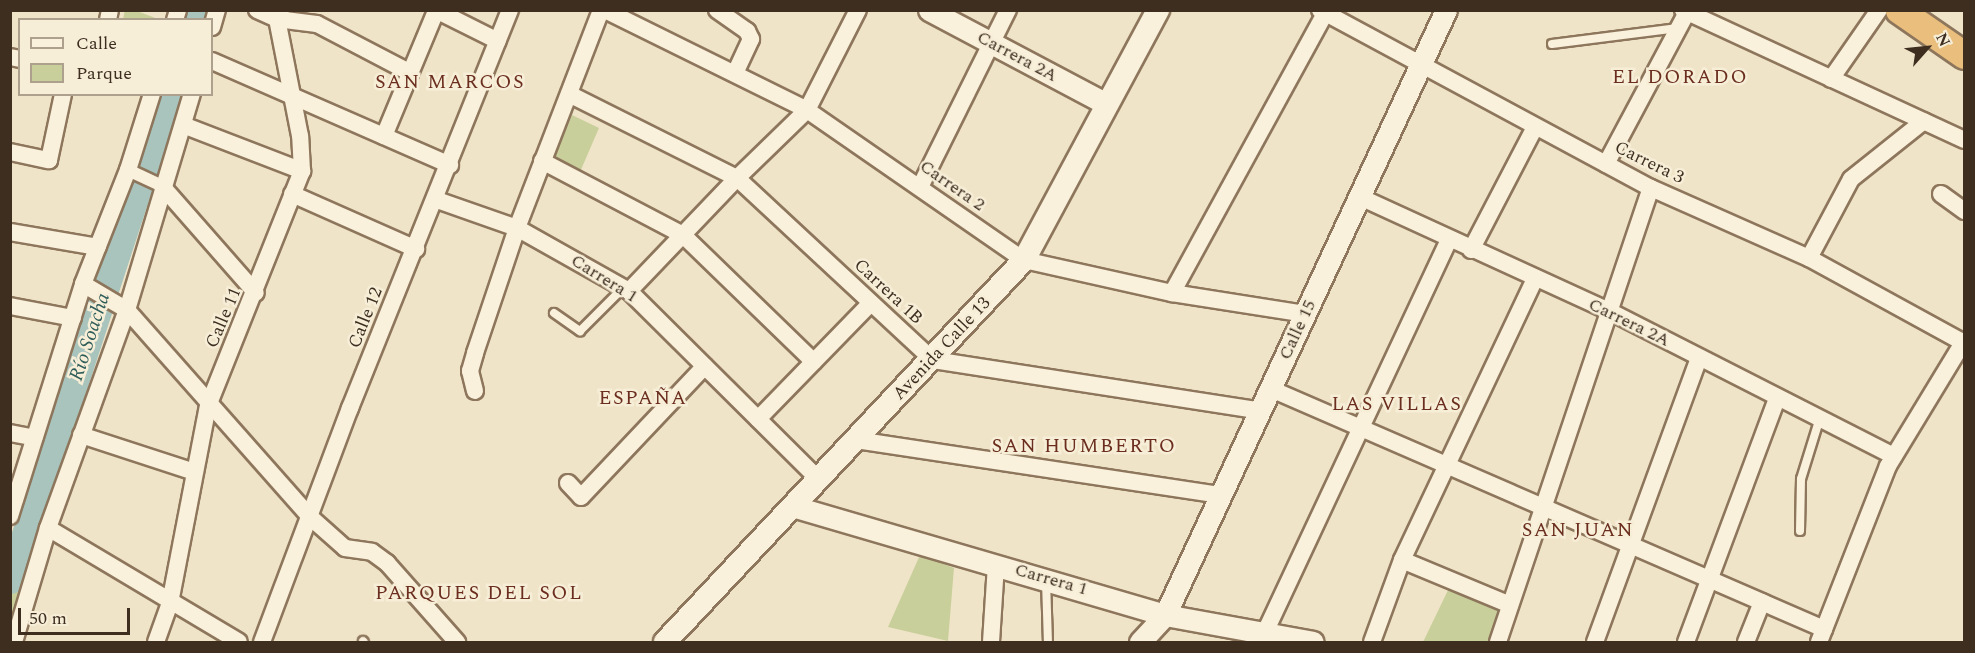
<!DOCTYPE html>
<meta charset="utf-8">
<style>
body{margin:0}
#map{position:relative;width:1975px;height:653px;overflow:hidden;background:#f0e4c8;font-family:Spectral,serif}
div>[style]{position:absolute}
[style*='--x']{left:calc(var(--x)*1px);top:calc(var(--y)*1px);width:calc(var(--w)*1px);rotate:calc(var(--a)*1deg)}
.green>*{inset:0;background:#c9cf9b}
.river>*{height:27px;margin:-13.5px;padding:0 13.5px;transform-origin:13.5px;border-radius:13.5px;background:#a9c4bc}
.roads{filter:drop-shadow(2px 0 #8d765c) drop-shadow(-2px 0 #8d765c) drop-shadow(0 2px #8d765c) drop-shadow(0 -2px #8d765c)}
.service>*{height:8px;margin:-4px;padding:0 4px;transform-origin:4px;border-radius:4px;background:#faf1dc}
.pedestrian>*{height:12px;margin:-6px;padding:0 6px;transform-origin:6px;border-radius:6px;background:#faf1dc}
.minor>*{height:16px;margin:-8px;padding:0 8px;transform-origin:8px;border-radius:8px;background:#faf1dc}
.tertiary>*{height:21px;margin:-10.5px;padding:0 10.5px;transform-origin:10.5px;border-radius:10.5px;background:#faf1dc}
.secondary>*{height:22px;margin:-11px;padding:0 11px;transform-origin:11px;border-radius:11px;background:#faf1dc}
.trunk>*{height:27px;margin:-13.5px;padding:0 13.5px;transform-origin:13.5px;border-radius:13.5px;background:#eabe7c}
span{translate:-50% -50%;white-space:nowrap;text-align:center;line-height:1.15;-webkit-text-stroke:5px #f7eed8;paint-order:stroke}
.street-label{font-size:18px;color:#3d2e20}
.neighbourhood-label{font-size:20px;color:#6b2e1e;letter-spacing:1.5px}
.water-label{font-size:20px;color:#2f5d5a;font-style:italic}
.frame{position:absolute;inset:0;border:12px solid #3d2e20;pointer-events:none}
.legend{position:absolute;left:18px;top:18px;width:195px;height:78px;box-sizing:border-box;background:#f7eed8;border:2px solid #ada18e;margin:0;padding:8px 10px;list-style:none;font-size:18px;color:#3d2e20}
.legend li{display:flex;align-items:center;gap:12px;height:30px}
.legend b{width:30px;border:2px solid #ada18e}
.north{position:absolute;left:1897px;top:18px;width:60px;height:60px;-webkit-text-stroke:4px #f7eed8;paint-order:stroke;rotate:63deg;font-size:16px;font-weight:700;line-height:24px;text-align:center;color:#3d2e20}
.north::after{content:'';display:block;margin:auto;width:21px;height:27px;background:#3d2e20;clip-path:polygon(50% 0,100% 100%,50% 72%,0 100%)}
.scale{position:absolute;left:18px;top:608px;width:112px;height:27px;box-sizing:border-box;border:3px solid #3d2e20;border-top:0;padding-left:8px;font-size:18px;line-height:21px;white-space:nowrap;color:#3d2e20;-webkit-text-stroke:4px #f7eed8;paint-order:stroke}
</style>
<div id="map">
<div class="green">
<i style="clip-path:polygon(125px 10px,137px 11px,158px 19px,123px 19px)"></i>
<i style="clip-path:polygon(185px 11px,209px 11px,206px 19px,182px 20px)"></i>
<i style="clip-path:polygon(156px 95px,182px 95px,11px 620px,11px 544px)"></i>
<i style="clip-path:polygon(572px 115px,599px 128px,580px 172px,555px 156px)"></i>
<i style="clip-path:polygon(920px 555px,954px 568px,948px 641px,888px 627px)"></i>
<i style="clip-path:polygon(1450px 586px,1502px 607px,1490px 642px,1423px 642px)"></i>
</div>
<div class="river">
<i style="--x:192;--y:20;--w:10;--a:-73"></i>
<i style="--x:10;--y:580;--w:511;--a:-71.88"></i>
</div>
<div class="roads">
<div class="service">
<i style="--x:1552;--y:44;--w:127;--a:-7.2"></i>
<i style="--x:554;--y:313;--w:32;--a:35"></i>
<i style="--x:580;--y:331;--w:61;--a:-45"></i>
<i style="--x:1800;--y:531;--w:52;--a:-88.9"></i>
<i style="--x:1801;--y:479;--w:61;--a:-72.8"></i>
<i style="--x:1046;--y:580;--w:62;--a:88.2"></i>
<i style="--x:363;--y:641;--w:1;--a:45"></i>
</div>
<div class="pedestrian">
<i style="--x:128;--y:170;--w:38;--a:25"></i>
</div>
<div class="minor">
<i style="--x:257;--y:10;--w:22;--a:24"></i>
<i style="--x:277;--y:19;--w:40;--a:7.1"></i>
<i style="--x:317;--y:24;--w:104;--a:27.6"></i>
<i style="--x:436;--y:10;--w:69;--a:26.6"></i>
<i style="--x:605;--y:10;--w:225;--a:26.3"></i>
<i style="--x:807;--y:110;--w:264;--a:34.7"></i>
<i style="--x:1024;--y:260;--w:152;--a:12.6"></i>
<i style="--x:1172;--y:293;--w:136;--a:8.9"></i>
<i style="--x:717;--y:10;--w:37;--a:35"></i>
<i style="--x:747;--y:31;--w:9;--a:63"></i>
<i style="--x:751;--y:39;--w:38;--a:115"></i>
<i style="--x:1320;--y:10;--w:376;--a:28.3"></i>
<i style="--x:1651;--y:188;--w:173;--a:23.9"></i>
<i style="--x:1809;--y:258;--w:177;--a:28.7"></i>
<i style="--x:1683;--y:10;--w:310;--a:24.8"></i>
<i style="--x:108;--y:20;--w:10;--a:-79"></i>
<i style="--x:175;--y:20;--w:10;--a:-73"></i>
<i style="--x:212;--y:27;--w:18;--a:-74"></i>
<i style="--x:10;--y:57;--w:10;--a:11"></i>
<i style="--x:212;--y:61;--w:260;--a:23.6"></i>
<i style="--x:1831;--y:79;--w:84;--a:-55.2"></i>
<i style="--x:569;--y:94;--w:188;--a:26.6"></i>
<i style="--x:737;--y:178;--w:267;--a:42.9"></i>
<i style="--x:933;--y:360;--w:332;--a:8.8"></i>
<i style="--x:183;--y:125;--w:128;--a:21.1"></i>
<i style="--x:384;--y:136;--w:135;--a:-67.4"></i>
<i style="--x:10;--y:152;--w:40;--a:12"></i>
<i style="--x:49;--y:160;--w:67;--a:-78"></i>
<i style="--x:542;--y:161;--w:159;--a:27.7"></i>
<i style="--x:683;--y:235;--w:182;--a:44.1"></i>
<i style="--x:1606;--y:164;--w:172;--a:-61.9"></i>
<i style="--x:162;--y:186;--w:142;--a:48.7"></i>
<i style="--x:920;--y:187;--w:198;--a:-63.6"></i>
<i style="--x:292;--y:194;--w:136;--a:23.9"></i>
<i style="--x:1941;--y:194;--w:29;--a:36"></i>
<i style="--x:1360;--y:197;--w:278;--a:24.6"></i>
<i style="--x:1613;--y:313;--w:315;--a:27"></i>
<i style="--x:437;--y:200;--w:85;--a:19.3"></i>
<i style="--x:517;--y:228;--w:129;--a:29.4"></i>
<i style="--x:629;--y:291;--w:267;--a:44.8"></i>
<i style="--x:10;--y:232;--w:89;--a:9.7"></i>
<i style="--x:1471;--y:250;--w:139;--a:-62.5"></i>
<i style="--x:1809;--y:258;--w:89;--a:-62"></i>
<i style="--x:1851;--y:179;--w:93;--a:-38.5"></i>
<i style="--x:83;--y:284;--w:51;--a:30.6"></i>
<i style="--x:127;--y:310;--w:275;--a:48.5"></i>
<i style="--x:309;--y:516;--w:48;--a:41.6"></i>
<i style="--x:345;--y:548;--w:27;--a:8"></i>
<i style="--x:372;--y:552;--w:19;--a:36"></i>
<i style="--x:387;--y:563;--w:106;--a:48.5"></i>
<i style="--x:629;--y:291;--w:156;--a:-46.3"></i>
<i style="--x:737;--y:178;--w:98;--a:-44.2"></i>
<i style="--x:807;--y:110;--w:112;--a:-63"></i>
<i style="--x:1172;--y:293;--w:323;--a:-61.3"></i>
<i style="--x:10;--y:306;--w:64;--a:10.8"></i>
<i style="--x:1271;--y:389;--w:603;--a:23.46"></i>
<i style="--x:475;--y:391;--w:21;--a:-104"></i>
<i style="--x:470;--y:371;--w:19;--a:-74"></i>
<i style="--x:475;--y:353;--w:132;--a:-71.4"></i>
<i style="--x:517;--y:228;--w:234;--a:-68.9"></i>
<i style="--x:758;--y:419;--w:162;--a:-45.8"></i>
<i style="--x:10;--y:433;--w:25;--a:11"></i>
<i style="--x:81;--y:435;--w:119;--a:18.1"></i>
<i style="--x:856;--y:440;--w:369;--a:8.6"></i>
<i style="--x:568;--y:483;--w:19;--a:47"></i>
<i style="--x:581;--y:497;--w:180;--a:-46.6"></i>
<i style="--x:10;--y:516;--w:243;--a:-72.5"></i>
<i style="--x:83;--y:284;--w:123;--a:-68.5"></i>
<i style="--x:128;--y:170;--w:80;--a:-72.5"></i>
<i style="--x:48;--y:528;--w:222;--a:30.8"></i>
<i style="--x:1402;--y:560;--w:117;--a:22.6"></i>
<i style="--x:14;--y:642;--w:119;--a:-73.4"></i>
<i style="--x:48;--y:528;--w:232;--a:-70.1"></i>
<i style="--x:127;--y:310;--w:226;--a:-73.3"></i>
<i style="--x:156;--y:642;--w:41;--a:-70.3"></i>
<i style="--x:170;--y:603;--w:201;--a:-79.1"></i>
<i style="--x:208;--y:406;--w:253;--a:-68.2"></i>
<i style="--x:302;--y:171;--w:35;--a:-93"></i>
<i style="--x:300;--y:136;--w:119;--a:-101.1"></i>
<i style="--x:277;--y:19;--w:10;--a:-66"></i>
<i style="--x:262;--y:642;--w:250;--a:-69.4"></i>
<i style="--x:350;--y:408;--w:429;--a:-68.1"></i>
<i style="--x:991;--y:642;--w:78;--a:-86.3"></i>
<i style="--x:1256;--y:642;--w:20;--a:-53"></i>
<i style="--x:1268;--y:626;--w:427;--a:-64.9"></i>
<i style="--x:1372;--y:642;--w:87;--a:-69.9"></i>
<i style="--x:1402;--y:560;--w:311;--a:-64.7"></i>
<i style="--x:1498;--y:642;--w:479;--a:-71.4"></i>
<i style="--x:1595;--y:642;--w:302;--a:-69.9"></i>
<i style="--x:1686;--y:642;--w:259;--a:-69.5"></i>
<i style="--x:1746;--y:642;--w:43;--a:-68.2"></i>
<i style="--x:1819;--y:642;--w:189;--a:-68.6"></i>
<i style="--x:1888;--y:466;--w:146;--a:-58.7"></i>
</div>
<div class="tertiary">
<i style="--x:929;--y:10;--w:199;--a:27.9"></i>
<i style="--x:792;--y:506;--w:389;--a:16.3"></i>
<i style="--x:1165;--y:615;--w:150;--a:10.3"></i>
<i style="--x:1140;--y:642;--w:37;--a:-47"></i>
<i style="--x:1165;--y:615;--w:667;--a:-65.09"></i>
</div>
<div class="secondary">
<i style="--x:665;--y:642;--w:524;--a:-46.78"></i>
<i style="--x:1024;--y:260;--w:284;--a:-61.8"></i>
</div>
<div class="trunk">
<i style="--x:1899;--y:10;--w:79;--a:34.7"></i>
</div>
</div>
<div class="street-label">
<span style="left:1017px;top:57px;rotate:28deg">Carrera 2A</span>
<span style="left:1649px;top:163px;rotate:26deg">Carrera 3</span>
<span style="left:952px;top:186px;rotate:35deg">Carrera 2</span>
<span style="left:604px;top:279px;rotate:32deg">Carrera 1</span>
<span style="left:888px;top:292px;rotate:43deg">Carrera 1B</span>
<span style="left:224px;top:318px;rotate:-67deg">Calle 11</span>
<span style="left:366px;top:318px;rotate:-68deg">Calle 12</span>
<span style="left:1629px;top:323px;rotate:26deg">Carrera 2A</span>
<span style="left:1298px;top:330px;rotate:-65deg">Calle 15</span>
<span style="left:942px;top:349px;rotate:-47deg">Avenida Calle 13</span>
<span style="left:1051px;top:580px;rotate:16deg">Carrera 1</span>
</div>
<div class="neighbourhood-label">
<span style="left:1680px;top:77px">EL DORADO</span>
<span style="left:450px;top:82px">SAN MARCOS</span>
<span style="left:643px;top:398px">ESPAÑA</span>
<span style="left:1397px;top:404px">LAS VILLAS</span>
<span style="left:1084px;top:446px">SAN HUMBERTO</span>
<span style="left:1578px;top:530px">SAN JUAN</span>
<span style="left:479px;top:593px">PARQUES DEL SOL</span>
</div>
<div class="water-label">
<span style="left:90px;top:337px;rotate:-72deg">Río Soacha</span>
</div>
<div class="frame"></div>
<ul class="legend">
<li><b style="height:8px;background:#faf1dc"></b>Calle</li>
<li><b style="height:16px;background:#c9cf9b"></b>Parque</li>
</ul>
<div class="north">N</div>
<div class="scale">50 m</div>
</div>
